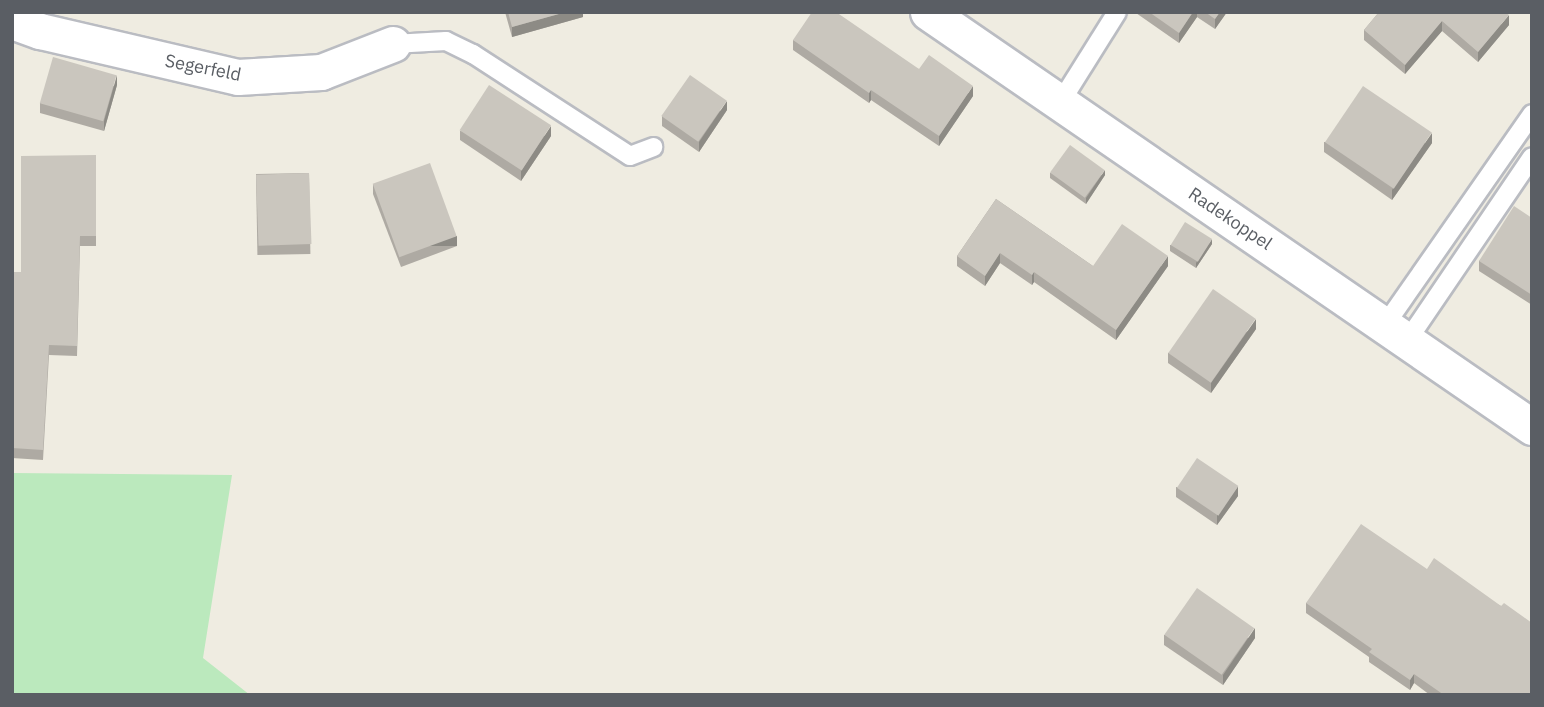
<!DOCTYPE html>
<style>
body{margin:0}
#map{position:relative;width:1544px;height:707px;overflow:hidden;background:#efece1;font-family:"IBM Plex Sans",sans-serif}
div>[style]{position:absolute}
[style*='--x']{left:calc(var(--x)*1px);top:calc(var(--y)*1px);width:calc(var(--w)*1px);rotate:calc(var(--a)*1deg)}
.green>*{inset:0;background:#bbe9bd}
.roads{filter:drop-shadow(2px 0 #babcc2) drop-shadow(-2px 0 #babcc2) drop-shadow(0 2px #babcc2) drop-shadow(0 -2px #babcc2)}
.service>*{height:18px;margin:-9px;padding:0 9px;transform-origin:9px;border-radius:9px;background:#fff}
.minor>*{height:35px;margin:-17.5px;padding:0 17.5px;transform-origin:17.5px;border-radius:17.5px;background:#fff}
.wall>*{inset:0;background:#aeaaa3;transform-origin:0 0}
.shaded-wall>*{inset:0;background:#8d8b85;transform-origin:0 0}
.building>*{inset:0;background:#cac6be;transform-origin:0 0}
span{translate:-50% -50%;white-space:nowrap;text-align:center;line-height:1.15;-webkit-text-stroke:5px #fff;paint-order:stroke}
.street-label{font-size:18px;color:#5a5e64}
.frame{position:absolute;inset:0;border:14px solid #5a5e64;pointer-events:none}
</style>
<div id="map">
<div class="green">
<i style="clip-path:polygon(12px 473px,232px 475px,203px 658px,250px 695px,12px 695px)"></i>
</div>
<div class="roads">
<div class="service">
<i style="--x:393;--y:44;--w:53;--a:-3.2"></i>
<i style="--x:446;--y:41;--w:30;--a:26"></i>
<i style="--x:473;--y:54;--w:187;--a:33"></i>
<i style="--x:630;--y:156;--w:25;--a:-21"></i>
<i style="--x:1060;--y:103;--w:107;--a:-57.9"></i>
<i style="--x:1385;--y:325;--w:257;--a:-55.1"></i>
<i style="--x:1407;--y:341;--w:222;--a:-55.8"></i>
</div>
<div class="minor">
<i style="--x:928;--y:12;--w:733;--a:34.49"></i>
<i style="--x:12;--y:21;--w:30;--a:20"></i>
<i style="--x:40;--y:31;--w:203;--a:13.1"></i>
<i style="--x:238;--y:77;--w:83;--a:-3.4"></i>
<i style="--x:321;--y:72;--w:77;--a:-21.3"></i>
</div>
</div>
<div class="wall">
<i style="clip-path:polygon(505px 12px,583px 12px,583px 17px,512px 37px)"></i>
<i style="clip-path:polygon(1136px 12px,1227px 12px,1215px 29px,1197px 17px,1179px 43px,1136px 13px)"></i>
<i style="clip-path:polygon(1379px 12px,1509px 25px,1478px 62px,1442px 31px,1405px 74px,1364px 40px,1364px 30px)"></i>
<i style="clip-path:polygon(793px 40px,919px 69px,973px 96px,939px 146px,871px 100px,869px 103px,793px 50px)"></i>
<i style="clip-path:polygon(117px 85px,104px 131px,40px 113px,40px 103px)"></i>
<i style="clip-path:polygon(727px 110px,699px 152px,662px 126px,662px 116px)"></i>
<i style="clip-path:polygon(460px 131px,551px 136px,521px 181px,460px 140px)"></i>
<i style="clip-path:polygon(1324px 142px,1432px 143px,1392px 200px,1324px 152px)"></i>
<i style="clip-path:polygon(96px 155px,96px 246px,80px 246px,77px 356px,49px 355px,43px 460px,12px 458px,12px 272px,21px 272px)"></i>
<i style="left:309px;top:173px;width:81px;height:53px;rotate:89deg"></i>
<i style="clip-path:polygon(1050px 173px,1105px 175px,1086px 204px,1050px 178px)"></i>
<i style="clip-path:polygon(373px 184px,457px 246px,401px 267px,373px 194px)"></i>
<i style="clip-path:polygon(996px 199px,1093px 266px,1168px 266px,1116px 340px,1034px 282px,1032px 285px,1000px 263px,985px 286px,957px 266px,957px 256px)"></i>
<i style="clip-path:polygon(1532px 218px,1532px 305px,1479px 271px,1479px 261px)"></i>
<i style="clip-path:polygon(1212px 244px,1196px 268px,1170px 251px,1170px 245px)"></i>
<i style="clip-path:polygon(1256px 329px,1211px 393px,1168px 363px,1168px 353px)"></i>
<i style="clip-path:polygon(1176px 487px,1238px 496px,1217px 525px,1176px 497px)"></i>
<i style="clip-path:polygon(1427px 569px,1501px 606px,1532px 695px,1430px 695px,1414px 683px,1410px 690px,1369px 662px,1369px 657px,1306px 613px,1306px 603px)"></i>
<i style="clip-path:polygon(1164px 635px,1255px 638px,1223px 685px,1164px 645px)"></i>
</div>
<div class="shaded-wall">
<i style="clip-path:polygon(566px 12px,583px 12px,583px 17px,512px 37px,512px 27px)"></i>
<i style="clip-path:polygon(1193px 12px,1197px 12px,1197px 17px,1179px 43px,1179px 33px)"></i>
<i style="clip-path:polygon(1220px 12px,1227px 12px,1215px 29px,1215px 19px)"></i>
<i style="clip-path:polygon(1509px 15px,1509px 25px,1478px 62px,1478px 52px)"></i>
<i style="clip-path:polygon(1442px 21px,1442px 31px,1405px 74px,1405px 65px)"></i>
<i style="clip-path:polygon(117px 75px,117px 85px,104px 131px,104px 121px)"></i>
<i style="clip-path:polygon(973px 86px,973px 96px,939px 146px,939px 136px)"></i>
<i style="clip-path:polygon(871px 90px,871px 100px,869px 103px,869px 93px)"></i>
<i style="clip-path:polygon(727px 101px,727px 110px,699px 152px,699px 142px)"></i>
<i style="clip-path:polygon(551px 126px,551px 136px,521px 181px,521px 171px)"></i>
<i style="clip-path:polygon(1432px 133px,1432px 143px,1392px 200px,1392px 190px)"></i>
<i style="clip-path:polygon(1105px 170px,1105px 175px,1086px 204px,1086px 198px)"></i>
<i style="left:457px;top:236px;width:10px;height:60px;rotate:90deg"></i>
<i style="clip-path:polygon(1212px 239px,1212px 244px,1196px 268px,1196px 263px)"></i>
<i style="clip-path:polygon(1000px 253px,1000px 263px,985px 286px,985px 276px)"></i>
<i style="clip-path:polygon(1168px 256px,1168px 266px,1116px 340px,1116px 330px)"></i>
<i style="clip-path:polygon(1034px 272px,1034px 282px,1032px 285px,1032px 275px)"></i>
<i style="clip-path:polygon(1256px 319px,1256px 329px,1211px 393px,1211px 383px)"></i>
<i style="clip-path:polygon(1238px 486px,1238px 496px,1217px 525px,1217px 515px)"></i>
<i style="clip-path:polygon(1255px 628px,1255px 638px,1223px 685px,1223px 675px)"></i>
<i style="clip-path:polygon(1414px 674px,1414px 683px,1410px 690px,1410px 680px)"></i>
</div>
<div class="building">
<i style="clip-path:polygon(508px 12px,566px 12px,512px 27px)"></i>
<i style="clip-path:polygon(812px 12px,836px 12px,919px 69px,929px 55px,973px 86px,939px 136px,871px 90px,869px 93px,793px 40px)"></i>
<i style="clip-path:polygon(1149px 12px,1193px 12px,1179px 33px)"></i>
<i style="clip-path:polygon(1205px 12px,1220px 12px,1215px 19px)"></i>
<i style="clip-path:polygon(1379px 12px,1505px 12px,1509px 15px,1478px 52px,1442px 21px,1405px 65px,1364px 30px)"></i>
<i style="left:53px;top:57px;width:66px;height:48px;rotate:16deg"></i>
<i style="left:690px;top:75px;width:45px;height:50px;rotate:35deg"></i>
<i style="left:489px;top:85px;width:74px;height:54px;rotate:33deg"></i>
<i style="left:1363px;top:86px;width:83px;height:68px;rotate:34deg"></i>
<i style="left:1070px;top:145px;width:43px;height:34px;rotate:36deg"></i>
<i style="clip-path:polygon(96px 155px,96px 236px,80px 236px,77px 346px,49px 345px,43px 450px,12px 448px,12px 272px,21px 272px,21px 156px)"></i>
<i style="left:430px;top:163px;width:78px;height:61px;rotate:70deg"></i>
<i style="left:309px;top:173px;width:71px;height:53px;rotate:88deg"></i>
<i style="clip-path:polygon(996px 199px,1093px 266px,1122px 224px,1168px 256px,1116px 330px,1034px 272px,1032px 275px,1000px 253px,985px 276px,957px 256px)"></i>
<i style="clip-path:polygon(1514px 206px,1532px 218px,1532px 295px,1479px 261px)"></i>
<i style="left:1185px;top:222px;width:32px;height:27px;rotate:32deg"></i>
<i style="left:1213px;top:289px;width:52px;height:78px;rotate:35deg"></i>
<i style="left:1197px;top:458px;width:50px;height:36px;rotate:34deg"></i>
<i style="clip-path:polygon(1361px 524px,1427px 569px,1434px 558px,1501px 606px,1504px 603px,1532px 623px,1532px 695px,1444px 695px,1414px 674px,1410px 680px,1369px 652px,1372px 649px,1306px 603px)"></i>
<i style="left:1197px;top:588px;width:70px;height:57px;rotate:35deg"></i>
</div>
<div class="street-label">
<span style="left:203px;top:68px;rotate:11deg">Segerfeld</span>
<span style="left:1230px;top:219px;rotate:34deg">Radekoppel</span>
</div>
<div class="frame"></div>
</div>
